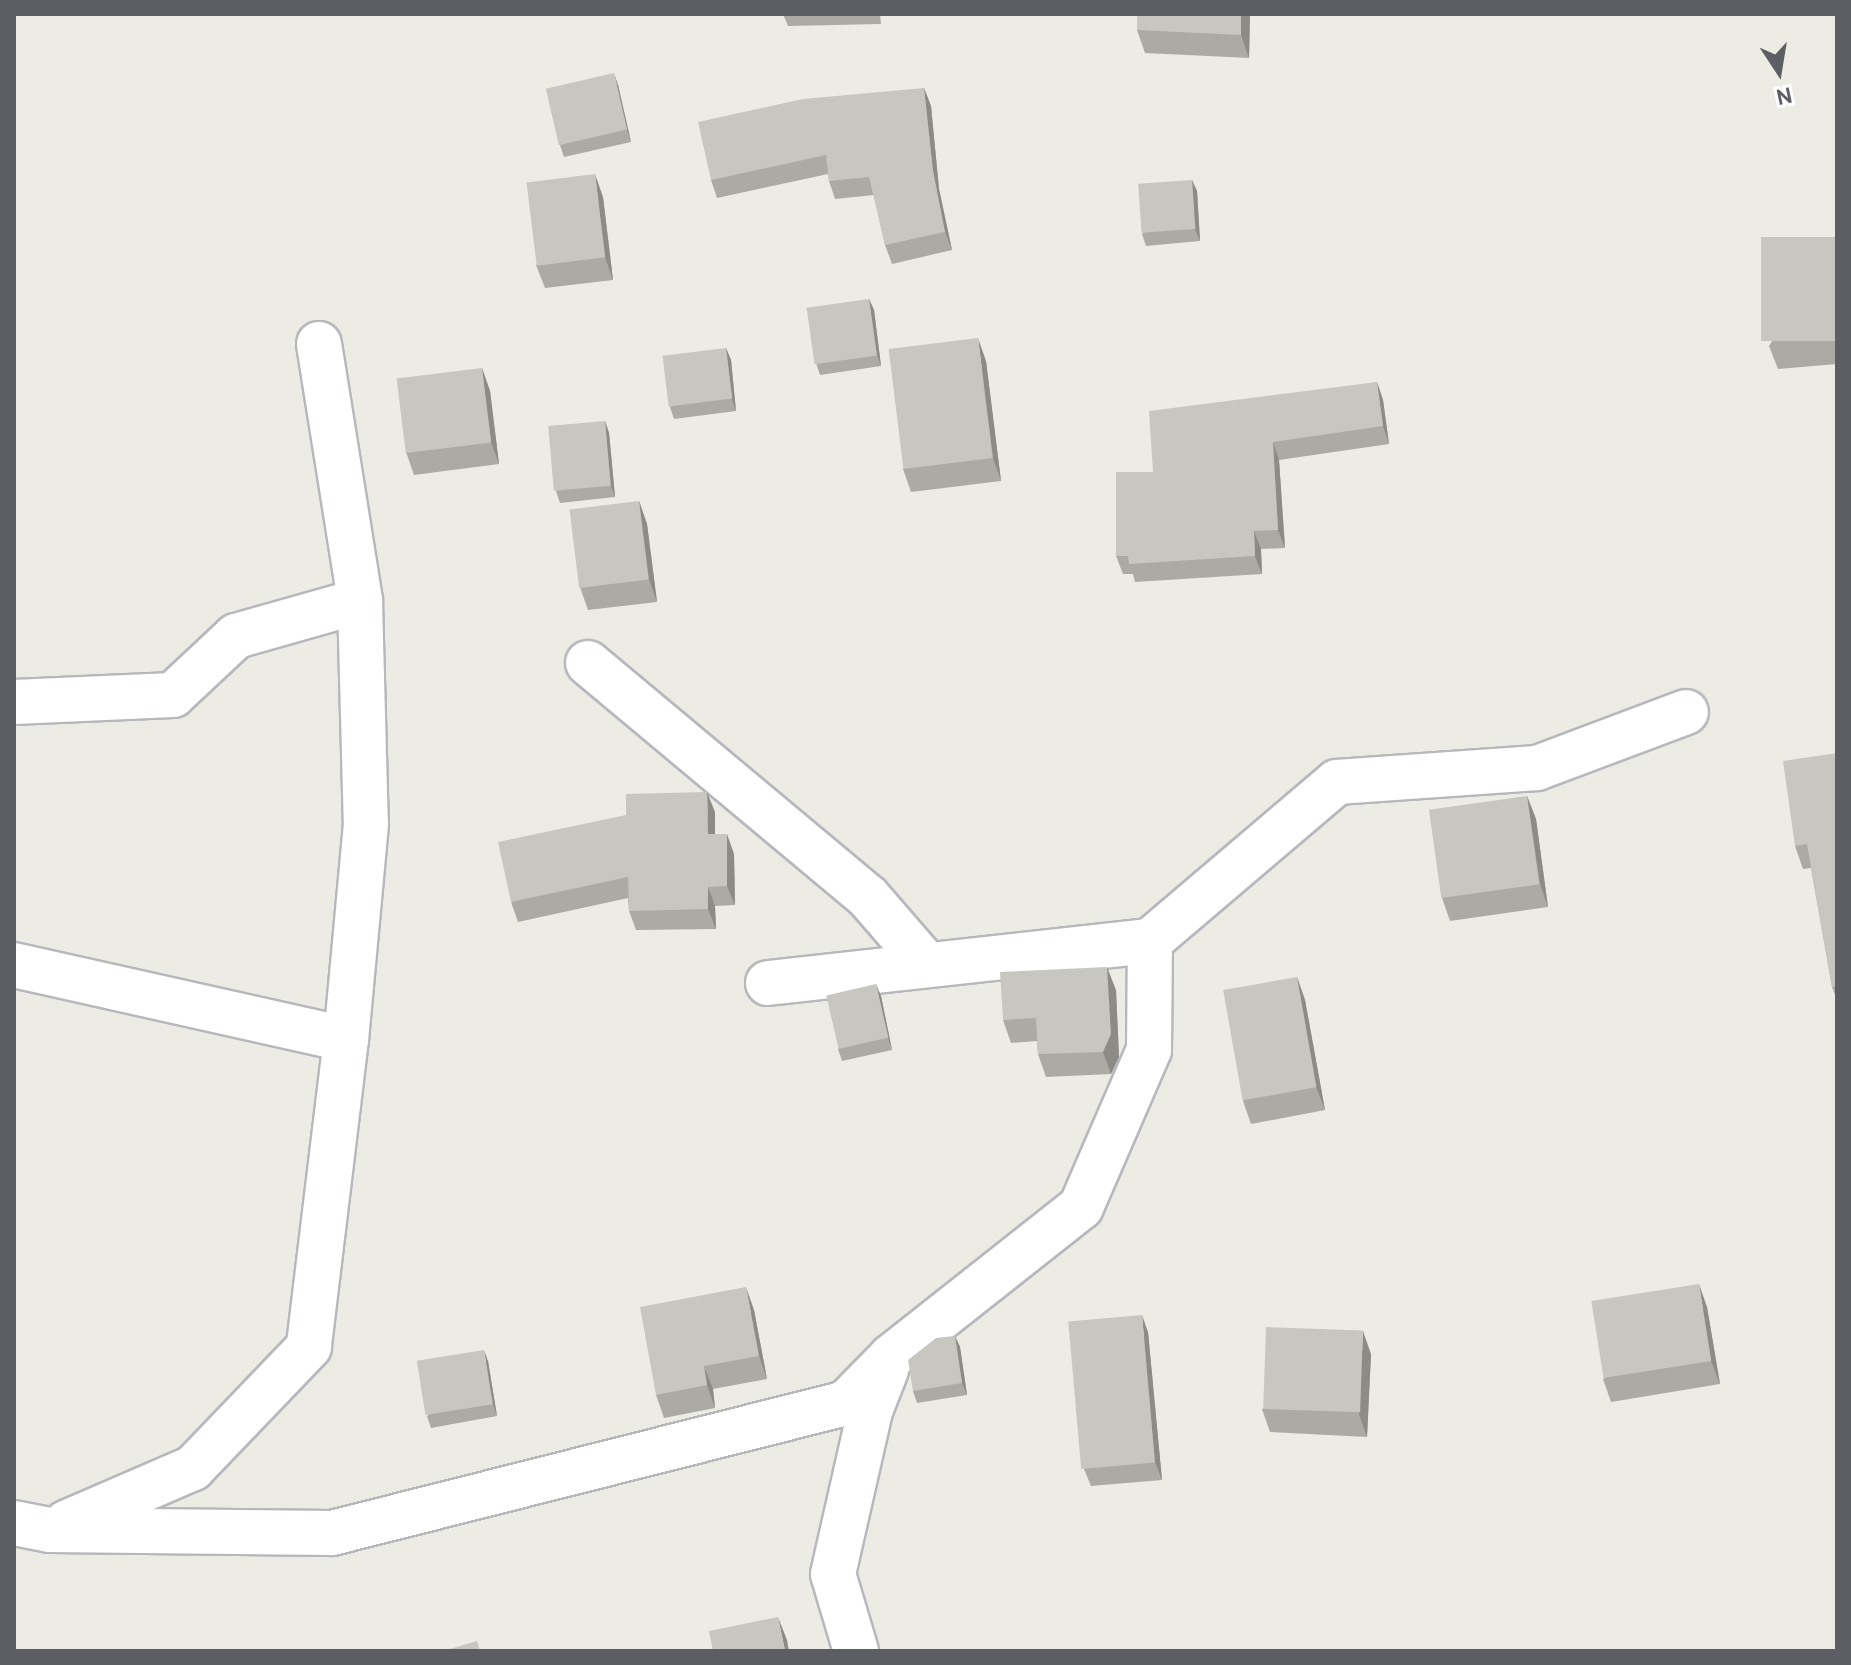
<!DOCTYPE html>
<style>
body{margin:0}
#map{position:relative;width:1851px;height:1665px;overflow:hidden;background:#edece4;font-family:Cabin,sans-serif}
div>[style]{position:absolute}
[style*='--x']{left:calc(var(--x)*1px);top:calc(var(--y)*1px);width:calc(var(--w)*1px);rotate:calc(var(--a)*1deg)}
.roads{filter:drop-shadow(2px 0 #b6b8bc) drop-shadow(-2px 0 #b6b8bc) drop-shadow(0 2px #b6b8bc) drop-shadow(0 -2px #b6b8bc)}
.street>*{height:44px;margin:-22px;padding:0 22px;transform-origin:22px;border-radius:22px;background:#fff}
.wall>*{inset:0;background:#acaaa5}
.shaded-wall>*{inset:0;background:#8c8b86}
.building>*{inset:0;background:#c8c6c0;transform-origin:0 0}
span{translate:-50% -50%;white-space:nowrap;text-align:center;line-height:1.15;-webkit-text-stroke:8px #fff;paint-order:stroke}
.frame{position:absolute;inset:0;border:16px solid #5c5e63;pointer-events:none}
.north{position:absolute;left:1739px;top:32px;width:80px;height:80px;-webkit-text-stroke:6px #fff;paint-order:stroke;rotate:168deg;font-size:22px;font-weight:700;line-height:32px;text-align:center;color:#5c5e63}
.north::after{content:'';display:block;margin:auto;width:28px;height:36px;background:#5c5e63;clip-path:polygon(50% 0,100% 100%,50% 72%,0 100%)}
</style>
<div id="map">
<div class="roads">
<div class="street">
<i style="--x:319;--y:344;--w:260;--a:80.9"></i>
<i style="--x:360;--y:601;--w:223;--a:88.5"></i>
<i style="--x:366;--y:824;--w:216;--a:95.3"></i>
<i style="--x:588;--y:663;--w:365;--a:39.9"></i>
<i style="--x:868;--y:897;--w:89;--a:49.1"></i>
<i style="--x:14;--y:702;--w:159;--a:-2.5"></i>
<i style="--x:173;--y:695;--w:86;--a:-43.1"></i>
<i style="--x:236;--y:636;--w:129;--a:-15.8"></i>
<i style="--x:14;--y:965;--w:340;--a:12.6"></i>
<i style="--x:346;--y:1039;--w:310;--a:96.9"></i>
<i style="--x:309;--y:1347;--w:168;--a:133.8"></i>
<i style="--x:193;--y:1468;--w:138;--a:156.6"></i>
<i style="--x:768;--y:983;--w:384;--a:-6.3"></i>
<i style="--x:14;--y:1523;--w:37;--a:11"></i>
<i style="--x:50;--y:1530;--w:282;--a:0.6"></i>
<i style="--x:332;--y:1533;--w:530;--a:-14.19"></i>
<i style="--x:846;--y:1403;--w:64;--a:-45.6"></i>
<i style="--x:891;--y:1357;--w:242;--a:-38.3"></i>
<i style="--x:1081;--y:1207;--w:171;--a:-66.6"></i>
<i style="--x:1149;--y:1050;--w:109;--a:-89.5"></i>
<i style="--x:1150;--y:941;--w:245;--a:-40.4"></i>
<i style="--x:1337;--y:782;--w:200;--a:-4"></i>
<i style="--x:1537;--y:768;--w:159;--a:-20.6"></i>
<i style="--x:856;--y:1651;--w:80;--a:-106.6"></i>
<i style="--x:833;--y:1574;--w:167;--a:-77.2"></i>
<i style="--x:870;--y:1411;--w:44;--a:-68.7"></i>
</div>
</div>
<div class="wall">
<i style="clip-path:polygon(783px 14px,880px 14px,881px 24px,788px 26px)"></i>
<i style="clip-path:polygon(1137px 14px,1250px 14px,1249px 58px,1145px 53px,1137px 30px)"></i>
<i style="clip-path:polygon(618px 85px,631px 142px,564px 157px,560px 145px)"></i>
<i style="clip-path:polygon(924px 88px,931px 106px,939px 189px,952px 250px,892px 264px,885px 245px,874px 195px,835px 199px,829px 181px,828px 174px,717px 198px,711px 180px)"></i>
<i style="clip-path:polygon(1192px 180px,1197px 191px,1200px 241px,1146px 246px,1142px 234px)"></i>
<i style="clip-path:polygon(603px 197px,613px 280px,545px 288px,536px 265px)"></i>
<i style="clip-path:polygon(1837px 237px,1837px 364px,1778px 369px,1769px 346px)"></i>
<i style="clip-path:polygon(869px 299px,874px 310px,881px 366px,820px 375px,816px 363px)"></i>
<i style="clip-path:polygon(726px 348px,731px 360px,736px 411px,674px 419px,670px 407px)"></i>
<i style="clip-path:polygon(986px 361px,1001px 481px,911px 492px,903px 469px)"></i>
<i style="clip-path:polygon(482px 368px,490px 391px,499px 464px,414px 475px,406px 452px)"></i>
<i style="clip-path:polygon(1377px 382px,1383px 400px,1389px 444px,1279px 460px,1285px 548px,1261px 549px,1262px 574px,1135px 582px,1133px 574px,1123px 574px,1116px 556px,1153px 472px)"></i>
<i style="clip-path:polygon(605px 421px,609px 433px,615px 497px,560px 503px,556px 491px)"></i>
<i style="clip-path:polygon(639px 501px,647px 524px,657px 602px,588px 610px,580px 587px)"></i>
<i style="clip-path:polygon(1837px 753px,1837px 1000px,1832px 987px,1811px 868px,1803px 869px,1795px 846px)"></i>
<i style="clip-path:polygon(1527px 796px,1536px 819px,1548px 907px,1450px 921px,1442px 898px)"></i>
<i style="clip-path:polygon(715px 812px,715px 834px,734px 854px,735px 905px,715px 906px,716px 929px,636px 930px,629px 911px,628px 898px,518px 922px,511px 902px)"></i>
<i style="clip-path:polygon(1297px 977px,1305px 1000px,1325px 1110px,1251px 1124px,1243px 1101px)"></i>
<i style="clip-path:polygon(1116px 990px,1119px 1057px,1111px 1074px,1046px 1077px,1038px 1054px,1037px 1041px,1011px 1043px,1003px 1020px)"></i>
<i style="clip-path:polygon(881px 996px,892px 1050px,842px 1061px,838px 1049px)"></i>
<i style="clip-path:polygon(1707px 1307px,1720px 1384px,1611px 1402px,1603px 1379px)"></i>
<i style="clip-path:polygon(754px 1310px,767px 1379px,713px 1389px,715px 1408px,664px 1418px,656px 1395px)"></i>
<i style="clip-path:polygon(1148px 1332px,1162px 1480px,1091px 1486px,1084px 1469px)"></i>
<i style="clip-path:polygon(955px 1336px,960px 1347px,967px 1395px,917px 1403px,913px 1391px)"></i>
<i style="clip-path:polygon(1371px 1354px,1367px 1437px,1270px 1432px,1262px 1409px)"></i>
<i style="clip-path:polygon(488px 1361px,497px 1416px,431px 1428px,427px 1416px)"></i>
</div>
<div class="shaded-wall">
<i style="clip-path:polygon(1241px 14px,1250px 14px,1249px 58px,1241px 35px)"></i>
<i style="clip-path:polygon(614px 73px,618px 85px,631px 142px,627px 130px)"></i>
<i style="clip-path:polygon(924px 88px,931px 106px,939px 189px,952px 250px,945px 232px,933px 171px)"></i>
<i style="clip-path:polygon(595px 174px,603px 197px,613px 280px,605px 257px)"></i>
<i style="clip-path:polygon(1192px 180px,1197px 191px,1200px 241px,1195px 229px)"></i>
<i style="clip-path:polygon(869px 299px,874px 310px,881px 366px,877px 355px)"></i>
<i style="clip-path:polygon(978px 338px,986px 361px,1001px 481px,993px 458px)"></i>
<i style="clip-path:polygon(726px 348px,731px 360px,736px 411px,732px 399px)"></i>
<i style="clip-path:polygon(482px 368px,490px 391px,499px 464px,491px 442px)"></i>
<i style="clip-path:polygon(1377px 382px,1383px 400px,1389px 444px,1383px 426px)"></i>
<i style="clip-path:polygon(605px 421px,609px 433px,615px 497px,611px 486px)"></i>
<i style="clip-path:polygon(1273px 442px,1279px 460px,1285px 548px,1278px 530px)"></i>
<i style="clip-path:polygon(639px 501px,647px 524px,657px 602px,649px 579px)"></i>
<i style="clip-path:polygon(1254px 531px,1261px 549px,1262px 574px,1255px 556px)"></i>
<i style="clip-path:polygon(707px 792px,715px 812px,715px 854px,708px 834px)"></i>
<i style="clip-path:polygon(1527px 796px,1536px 819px,1548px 907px,1540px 884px)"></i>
<i style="clip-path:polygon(727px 834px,734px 854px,735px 905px,727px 886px)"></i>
<i style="clip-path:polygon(708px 887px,715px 906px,716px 929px,708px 909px)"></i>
<i style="clip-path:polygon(1107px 967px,1116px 990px,1119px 1057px,1111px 1074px,1103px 1052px)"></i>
<i style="clip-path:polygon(1297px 977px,1305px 1000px,1325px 1110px,1316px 1087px)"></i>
<i style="clip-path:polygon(876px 984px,881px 996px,892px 1050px,888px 1038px)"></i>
<i style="clip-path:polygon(1699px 1284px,1707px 1307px,1720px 1384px,1711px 1361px)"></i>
<i style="clip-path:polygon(746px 1287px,754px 1310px,767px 1379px,759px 1356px)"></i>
<i style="clip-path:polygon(1142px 1315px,1148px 1332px,1162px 1480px,1155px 1462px)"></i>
<i style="clip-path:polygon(1363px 1331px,1371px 1354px,1367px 1437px,1359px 1414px)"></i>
<i style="clip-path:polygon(955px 1336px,960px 1347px,967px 1395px,962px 1383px)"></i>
<i style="clip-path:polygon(484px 1350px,488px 1361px,497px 1416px,493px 1404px)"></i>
<i style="clip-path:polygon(704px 1366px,713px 1389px,715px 1408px,707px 1385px)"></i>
<i style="clip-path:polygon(778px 1617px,787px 1640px,789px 1651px,785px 1651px)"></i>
</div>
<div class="building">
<i style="clip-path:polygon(1137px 14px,1241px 14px,1241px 35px,1137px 30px)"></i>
<i style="left:614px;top:73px;width:58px;height:70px;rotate:77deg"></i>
<i style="clip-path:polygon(924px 88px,933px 171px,945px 232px,885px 245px,869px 177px,829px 181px,826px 155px,711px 180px,698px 122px,803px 99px)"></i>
<i style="left:595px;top:174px;width:84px;height:69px;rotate:83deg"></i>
<i style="left:1192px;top:180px;width:49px;height:54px;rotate:86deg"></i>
<i style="left:1837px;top:237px;width:104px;height:76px;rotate:90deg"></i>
<i style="left:869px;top:299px;width:57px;height:63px;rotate:82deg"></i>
<i style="left:978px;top:338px;width:121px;height:90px;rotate:83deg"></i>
<i style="left:726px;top:348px;width:51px;height:64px;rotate:83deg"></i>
<i style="left:482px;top:368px;width:75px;height:86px;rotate:83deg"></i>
<i style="clip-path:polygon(1377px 382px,1383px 426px,1273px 442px,1278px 530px,1254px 531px,1255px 556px,1129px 564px,1128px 556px,1116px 556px,1116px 472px,1153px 472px,1149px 411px)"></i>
<i style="left:605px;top:421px;width:65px;height:57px;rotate:85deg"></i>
<i style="left:639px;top:501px;width:79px;height:70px;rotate:83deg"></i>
<i style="clip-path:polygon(1837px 753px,1837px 986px,1832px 987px,1807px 844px,1795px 846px,1783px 761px)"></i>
<i style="clip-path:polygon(707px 792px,708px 834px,727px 834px,727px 886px,708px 887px,708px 909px,629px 911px,628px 877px,511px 902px,498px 842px,626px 815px,626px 794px)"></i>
<i style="left:1527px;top:796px;width:89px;height:99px;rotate:82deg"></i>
<i style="clip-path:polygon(1107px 967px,1111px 1034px,1103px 1052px,1038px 1054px,1036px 1018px,1003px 1020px,1000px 972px)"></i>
<i style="left:1297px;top:977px;width:112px;height:75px;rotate:80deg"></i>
<i style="left:876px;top:984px;width:55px;height:51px;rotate:77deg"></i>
<i style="left:1699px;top:1284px;width:78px;height:109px;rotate:81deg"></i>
<i style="clip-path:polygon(746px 1287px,759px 1356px,704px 1366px,707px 1385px,656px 1395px,640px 1307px)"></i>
<i style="left:1142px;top:1315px;width:148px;height:74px;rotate:85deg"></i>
<i style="left:1266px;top:1327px;width:97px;height:82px;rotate:2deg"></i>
<i style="clip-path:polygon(955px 1336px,962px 1383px,913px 1391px,908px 1360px,936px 1338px)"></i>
<i style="left:484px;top:1350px;width:55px;height:68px;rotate:81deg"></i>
<i style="clip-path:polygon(778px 1617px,785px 1651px,713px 1651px,709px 1631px)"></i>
<i style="clip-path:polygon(477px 1641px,480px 1651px,443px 1651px)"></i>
</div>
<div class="frame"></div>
<div class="north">N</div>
</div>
